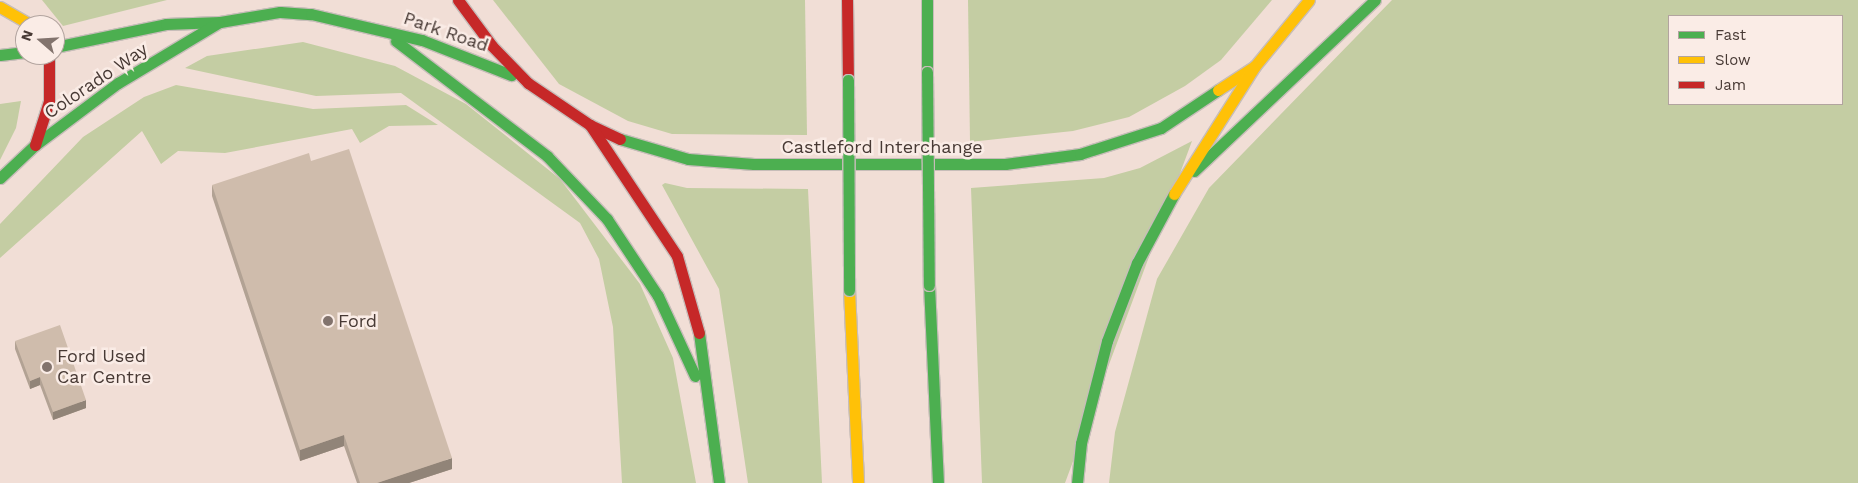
<!DOCTYPE html>
<style>
body{margin:0}
#map{position:relative;width:1858px;height:483px;overflow:hidden;background:#f1ded6;font-family:"Work Sans",sans-serif}
div>[style]{position:absolute}
[style*='--x']{left:calc(var(--x)*1px);top:calc(var(--y)*1px);width:calc(var(--w)*1px);rotate:calc(var(--a)*1deg)}
.green>*{inset:0;background:#c4cda3}
.roads{filter:drop-shadow(1px 0 #c7bdb9) drop-shadow(-1px 0 #c7bdb9) drop-shadow(0 1px #c7bdb9) drop-shadow(0 -1px #c7bdb9)}
.fast>*{height:11px;margin:-5.5px;padding:0 5.5px;transform-origin:5.5px;border-radius:5.5px;background:#4caf50}
.slow>*{height:11px;margin:-5.5px;padding:0 5.5px;transform-origin:5.5px;border-radius:5.5px;background:#ffc107}
.jam>*{height:11px;margin:-5.5px;padding:0 5.5px;transform-origin:5.5px;border-radius:5.5px;background:#c62828}
.bridges{filter:drop-shadow(1px 0 #c7bdb9) drop-shadow(-1px 0 #c7bdb9) drop-shadow(0 1px #c7bdb9) drop-shadow(0 -1px #c7bdb9)}
.fast-bridge>*{height:11px;margin:-5.5px;padding:0 5.5px;transform-origin:5.5px;border-radius:5.5px;background:#4caf50}
.wall>*{inset:0;background:#b2a294}
.shaded-wall>*{inset:0;background:#918478}
.building>*{inset:0;background:#cfbcac}
.dots>*{width:14px;height:14px;translate:-50% -50%;box-sizing:border-box;border:2px solid #faece6;border-radius:50%}
span{translate:-50% -50%;white-space:nowrap;text-align:center;line-height:1.15;-webkit-text-stroke:5px #faece6;paint-order:stroke}
.street-label{font-size:18px;color:#473934}
.poi-label{font-size:18px;color:#473934}
.left{translate:0 -50%;text-align:left}
.legend{position:absolute;left:1668px;top:15px;width:175px;height:90px;box-sizing:border-box;background:#faece6;border:1px solid #b2a49f;margin:0;padding:6px 9px;list-style:none;font-size:15px;color:#473934}
.legend li{display:flex;align-items:center;gap:10px;height:25px}
.legend b{width:25px;border:1px solid #b2a49f}
.north{position:absolute;left:15px;top:15px;width:50px;height:50px;box-sizing:border-box;background:#faece6;border:1px solid #b2a49f;border-radius:50%;rotate:289deg;font-size:14px;font-weight:700;line-height:20px;text-align:center;color:#473934}
.north::after{content:'';display:block;margin:auto;width:18px;height:22px;background:#82736d;clip-path:polygon(50% 0,100% 100%,50% 72%,0 100%)}
</style>
<div id="map">
<div class="green">
<i style="clip-path:polygon(42px 0,167px 0,63px 26px)"></i>
<i style="clip-path:polygon(493px 0,805px 0,807px 135px,672px 134px,628px 121px,559px 84px)"></i>
<i style="clip-path:polygon(968px 0,1272px 0,1221px 60px,1185px 86px,1129px 117px,1073px 131px,970px 142px)"></i>
<i style="clip-path:polygon(evenodd,1392px 0,1858px 0,1858px 483px,1109px 483px,1115px 432px,1157px 279px,1209px 188px,1392px 0,1669px 16px,1842px 16px,1842px 104px,1669px 104px,1669px 16px)"></i>
<i style="clip-path:polygon(303px 42px,395px 66px,466px 104px,560px 179px,640px 284px,673px 358px,696px 483px,622px 483px,613px 327px,599px 259px,580px 223px,401px 93px,316px 96px,185px 68px,207px 56px)"></i>
<i style="clip-path:polygon(176px 85px,313px 109px,406px 105px,438px 125px,389px 126px,360px 143px,352px 129px,225px 153px,178px 151px,161px 164px,142px 131px,0 258px,0 224px,83px 137px,144px 97px)"></i>
<i style="clip-path:polygon(21px 101px,16px 128px,0 160px,0 104px)"></i>
<i style="clip-path:polygon(1192px 141px,1065px 483px,982px 483px,971px 188px,1104px 178px,1140px 168px)"></i>
<i style="clip-path:polygon(665px 183px,687px 188px,808px 189px,822px 483px,748px 483px,719px 289px,662px 185px)"></i>
</div>
<div class="roads">
<div class="fast">
<i style="--x:927;--y:0;--w:72;--a:90"></i>
<i style="--x:396;--y:41;--w:190;--a:37.3"></i>
<i style="--x:547;--y:156;--w:87;--a:46.4"></i>
<i style="--x:55;--y:47;--w:113;--a:-11.7"></i>
<i style="--x:166;--y:24;--w:54;--a:-2.1"></i>
<i style="--x:220;--y:22;--w:61;--a:-9.5"></i>
<i style="--x:280;--y:12;--w:31;--a:4"></i>
<i style="--x:311;--y:14;--w:114;--a:13.2"></i>
<i style="--x:422;--y:40;--w:96;--a:21.5"></i>
<i style="--x:0;--y:55;--w:25;--a:-7"></i>
<i style="--x:620;--y:139;--w:71;--a:16.4"></i>
<i style="--x:688;--y:159;--w:66;--a:4.3"></i>
<i style="--x:754;--y:164;--w:251;--a:0"></i>
<i style="--x:1005;--y:164;--w:76;--a:-7.6"></i>
<i style="--x:1080;--y:154;--w:85;--a:-17.8"></i>
<i style="--x:1161;--y:128;--w:69;--a:-33.7"></i>
<i style="--x:1194;--y:171;--w:249;--a:-43.4"></i>
<i style="--x:0;--y:178;--w:48;--a:-43.3"></i>
<i style="--x:35;--y:145;--w:104;--a:-36.8"></i>
<i style="--x:118;--y:83;--w:117;--a:-31"></i>
<i style="--x:607;--y:219;--w:92;--a:56.5"></i>
<i style="--x:658;--y:296;--w:88;--a:65.2"></i>
<i style="--x:929;--y:285;--w:198;--a:87.4"></i>
<i style="--x:699;--y:333;--w:151;--a:82.4"></i>
<i style="--x:1077;--y:483;--w:40;--a:-84.3"></i>
<i style="--x:1081;--y:443;--w:105;--a:-75.7"></i>
<i style="--x:1107;--y:341;--w:84;--a:-69"></i>
<i style="--x:1137;--y:263;--w:78;--a:-61.8"></i>
</div>
<div class="slow">
<i style="--x:0;--y:7;--w:36;--a:30"></i>
<i style="--x:1218;--y:90;--w:44;--a:-33"></i>
<i style="--x:1255;--y:66;--w:85;--a:-50.7"></i>
<i style="--x:1174;--y:194;--w:151;--a:-57.7"></i>
<i style="--x:849;--y:290;--w:193;--a:87.3"></i>
</div>
<div class="jam">
<i style="--x:458;--y:0;--w:57;--a:53.5"></i>
<i style="--x:492;--y:46;--w:52;--a:45.8"></i>
<i style="--x:528;--y:83;--w:75;--a:34.1"></i>
<i style="--x:590;--y:125;--w:33;--a:25"></i>
<i style="--x:847;--y:0;--w:80;--a:89.3"></i>
<i style="--x:590;--y:125;--w:157;--a:56.4"></i>
<i style="--x:677;--y:256;--w:80;--a:74.1"></i>
<i style="--x:35;--y:145;--w:46;--a:-72.3"></i>
<i style="--x:49;--y:101;--w:46;--a:-90"></i>
</div>
</div>
<div class="bridges">
<div class="fast-bridge">
<i style="--x:927;--y:72;--w:213;--a:89.5"></i>
<i style="--x:848;--y:80;--w:210;--a:89.7"></i>
</div>
</div>
<div class="wall">
<i style="clip-path:polygon(212px 185px,452px 469px,409px 483px,357px 483px,344px 446px,300px 461px,212px 196px)"></i>
<i style="clip-path:polygon(15px 341px,86px 408px,53px 420px,40px 385px,30px 389px,15px 349px)"></i>
</div>
<div class="shaded-wall">
<i style="clip-path:polygon(40px 377px,40px 385px,30px 389px,30px 381px)"></i>
<i style="clip-path:polygon(86px 400px,86px 408px,53px 420px,53px 412px)"></i>
<i style="clip-path:polygon(344px 435px,344px 446px,300px 461px,300px 450px)"></i>
<i style="clip-path:polygon(452px 458px,452px 469px,409px 483px,377px 483px)"></i>
</div>
<div class="building">
<i style="clip-path:polygon(349px 149px,452px 458px,377px 483px,360px 483px,344px 435px,300px 450px,212px 185px,309px 153px,311px 161px)"></i>
<i style="clip-path:polygon(60px 325px,86px 400px,53px 412px,40px 377px,30px 381px,15px 341px)"></i>
</div>
<div class="dots">
<i style="left:328px;top:321px;background:#82736d"></i>
<i style="left:47px;top:367px;background:#82736d"></i>
</div>
<div class="street-label">
<span style="left:446px;top:32px;rotate:19deg">Park Road</span>
<span style="left:96px;top:81px;rotate:-34deg">Colorado Way</span>
<span style="left:882px;top:147px">Castleford Interchange</span>
</div>
<div class="poi-label">
<span class="left" style="left:338px;top:321px">Ford</span>
<span class="left" style="left:57px;top:367px">Ford Used<br>Car Centre</span>
</div>
<ul class="legend">
<li><b style="height:6px;background:#4caf50"></b>Fast</li>
<li><b style="height:6px;background:#ffc107"></b>Slow</li>
<li><b style="height:6px;background:#c62828"></b>Jam</li>
</ul>
<div class="north">N</div>
</div>
